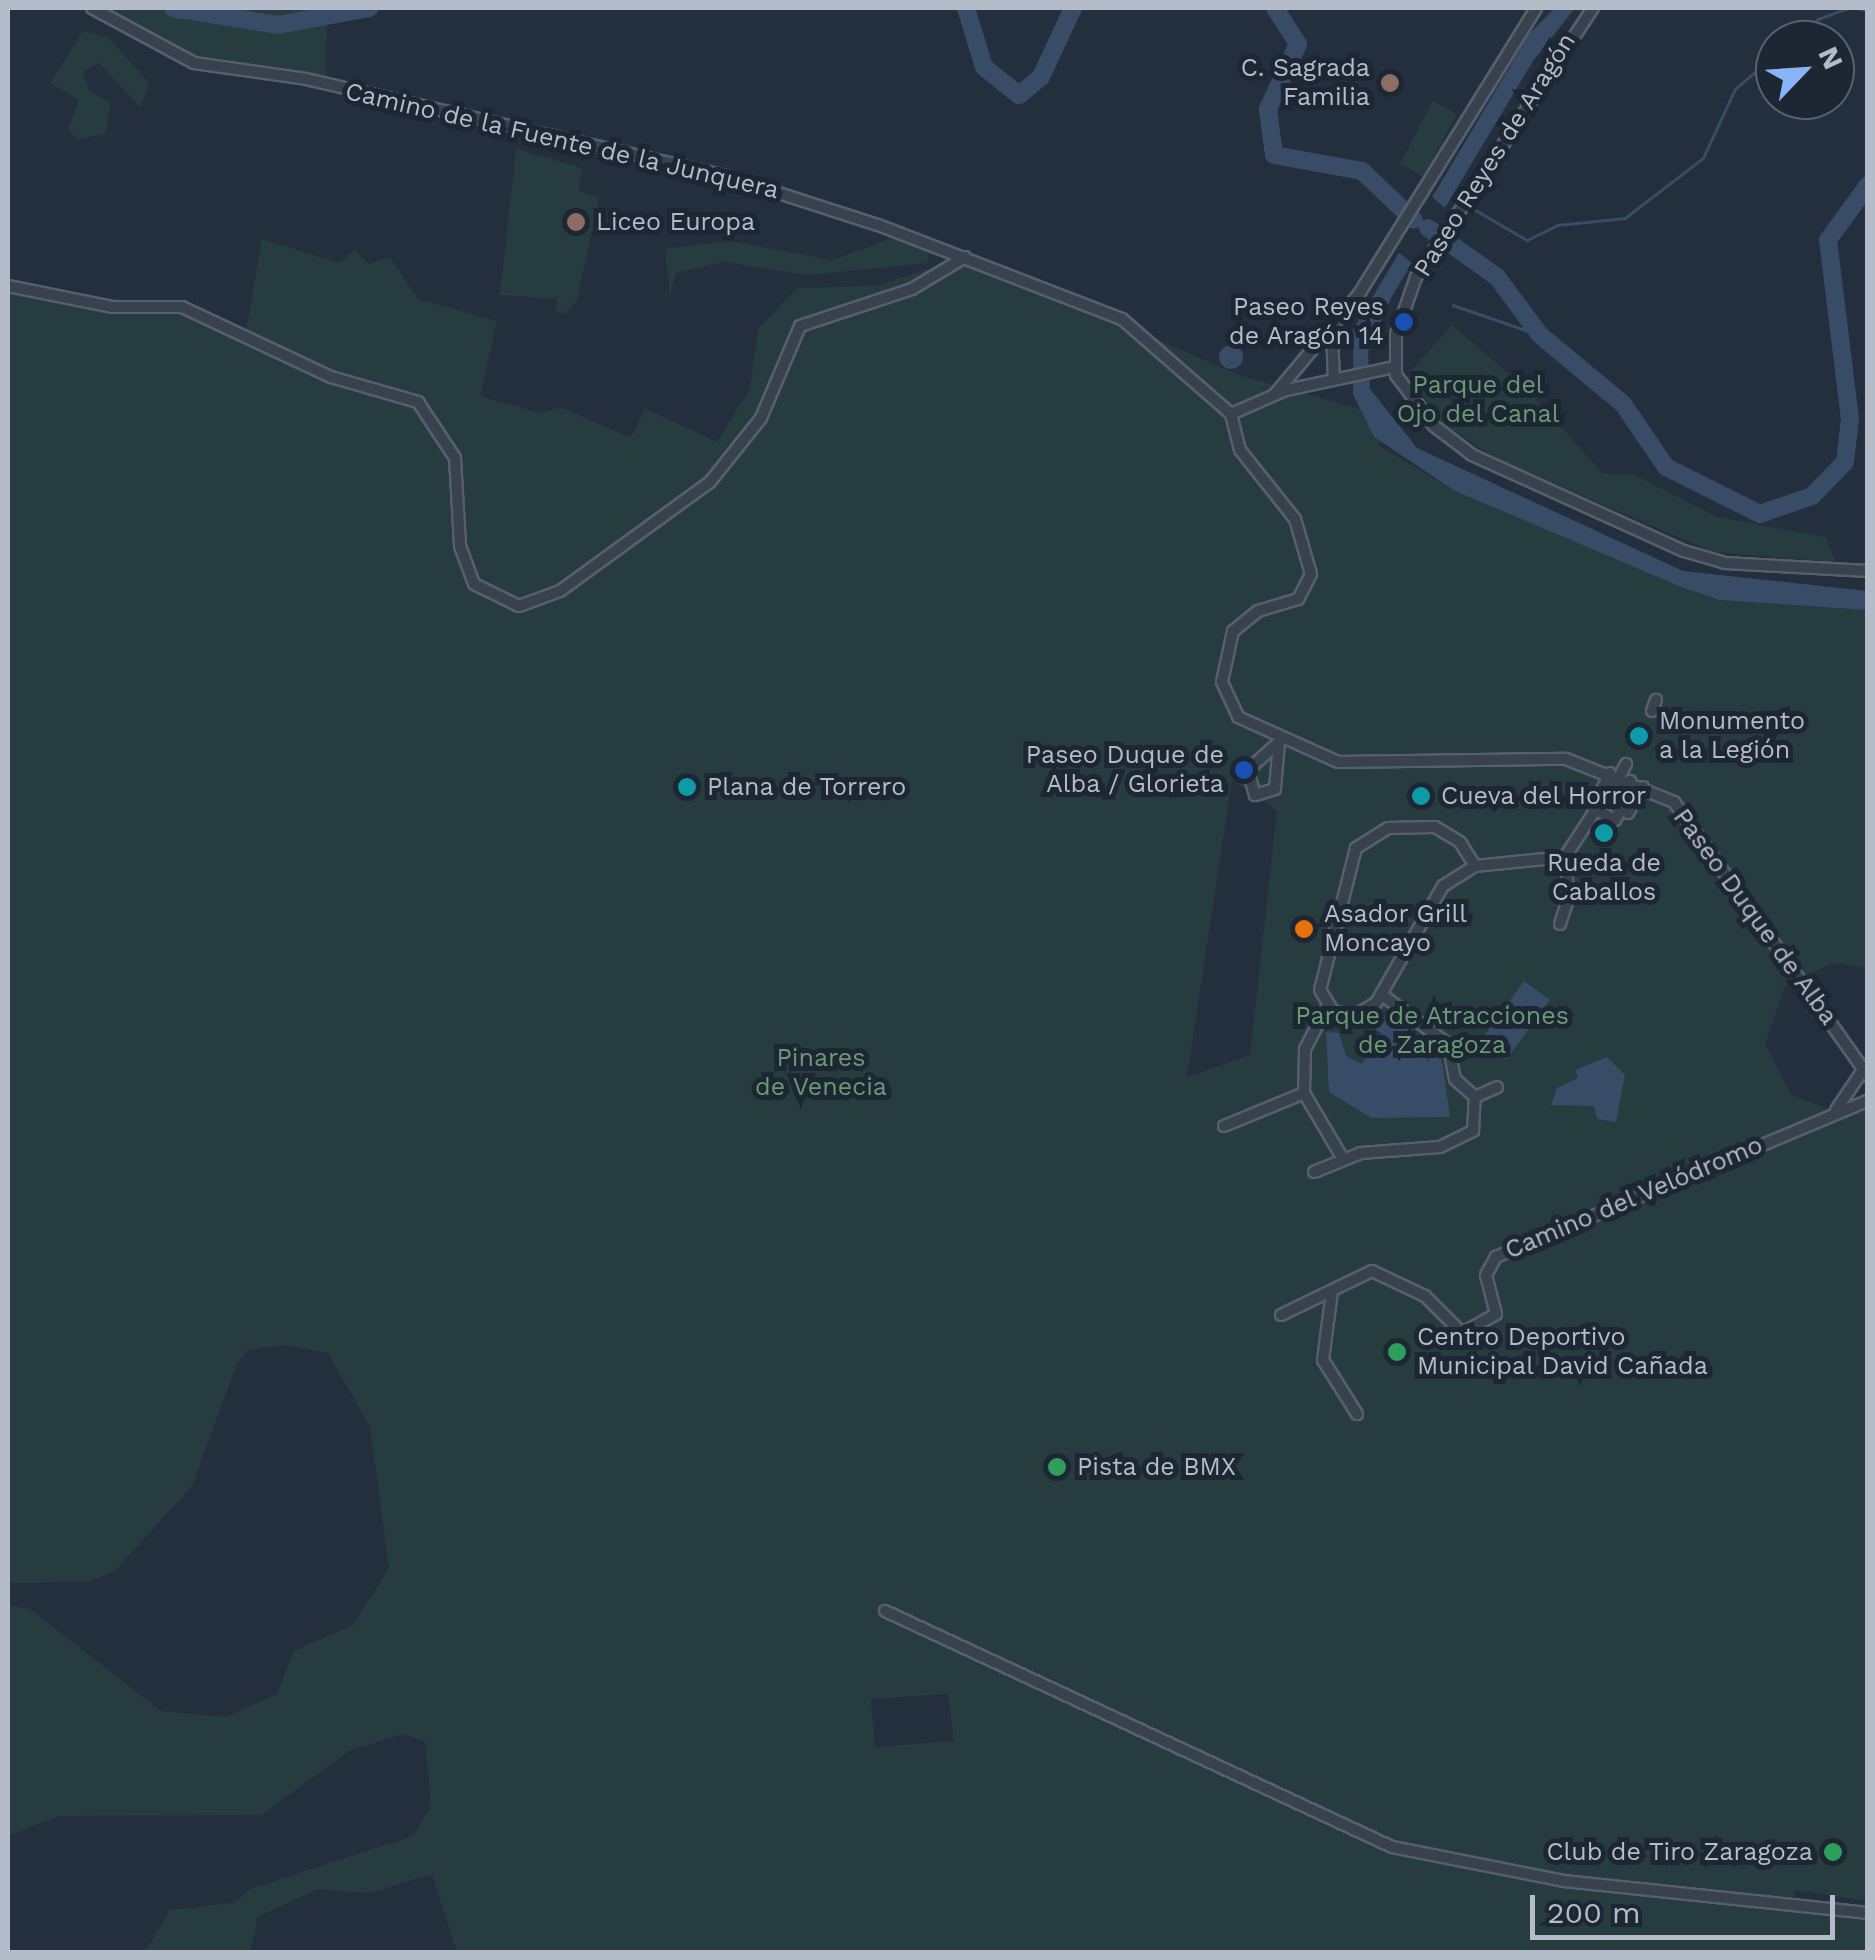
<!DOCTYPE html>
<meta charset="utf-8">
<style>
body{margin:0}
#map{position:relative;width:1875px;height:1960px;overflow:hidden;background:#242f3e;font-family:"Work Sans",sans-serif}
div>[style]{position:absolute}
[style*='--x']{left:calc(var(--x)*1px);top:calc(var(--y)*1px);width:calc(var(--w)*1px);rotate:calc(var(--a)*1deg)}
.green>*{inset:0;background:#263c3f;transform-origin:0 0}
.water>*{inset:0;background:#394c67;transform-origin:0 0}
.round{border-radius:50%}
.pier>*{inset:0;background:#242f3e;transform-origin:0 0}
.stream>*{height:2.5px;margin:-1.25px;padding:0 1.25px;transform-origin:1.25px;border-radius:1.25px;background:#394c67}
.river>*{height:18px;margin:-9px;padding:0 9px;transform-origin:9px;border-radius:9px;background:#394c67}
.roads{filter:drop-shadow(2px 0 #565f6c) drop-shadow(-2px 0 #565f6c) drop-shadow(0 2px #565f6c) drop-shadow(0 -2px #565f6c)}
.minor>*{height:10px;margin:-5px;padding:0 5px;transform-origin:5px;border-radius:5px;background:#38414e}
.dots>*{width:28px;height:28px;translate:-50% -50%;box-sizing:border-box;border:5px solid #1d2633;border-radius:50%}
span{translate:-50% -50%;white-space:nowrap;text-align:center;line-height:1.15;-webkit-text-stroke:10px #1d2633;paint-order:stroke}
.poi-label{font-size:25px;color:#b4bcc9}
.right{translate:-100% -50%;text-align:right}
.left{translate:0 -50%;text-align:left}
.street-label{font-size:25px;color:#b4bcc9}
.park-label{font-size:25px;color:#6b9a76}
.frame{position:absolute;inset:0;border:10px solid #b4bcc9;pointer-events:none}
.north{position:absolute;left:1755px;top:20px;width:100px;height:100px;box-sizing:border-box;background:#1d2633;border:2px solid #59626f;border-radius:50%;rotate:65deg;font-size:28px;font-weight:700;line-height:40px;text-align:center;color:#b4bcc9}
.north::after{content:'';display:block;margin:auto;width:35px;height:45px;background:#8ab4f8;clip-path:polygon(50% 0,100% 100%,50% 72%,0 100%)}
.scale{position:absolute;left:1530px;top:1895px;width:305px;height:45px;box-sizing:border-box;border:5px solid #b4bcc9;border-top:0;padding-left:12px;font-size:30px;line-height:35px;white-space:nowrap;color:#b4bcc9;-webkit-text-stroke:8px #1d2633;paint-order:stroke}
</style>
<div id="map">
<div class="green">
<i style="clip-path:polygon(92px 8px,327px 8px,326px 84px,194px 63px)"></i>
<i style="clip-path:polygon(83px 31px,108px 37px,150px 84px,140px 107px,99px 63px,83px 71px,90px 92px,111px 103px,105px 134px,78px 139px,68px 130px,79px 100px,50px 83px)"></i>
<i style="left:1433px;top:101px;width:27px;height:71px;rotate:28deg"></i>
<i style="clip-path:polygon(516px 149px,582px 168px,579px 191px,599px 198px,577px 300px,565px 314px,556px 311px,557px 299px,500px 295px)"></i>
<i style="clip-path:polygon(893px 238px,931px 244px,927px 263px,807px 275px,723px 262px,676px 273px,670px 296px,665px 249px,730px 241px,832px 260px)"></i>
<i style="clip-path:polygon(evenodd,262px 239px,339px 263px,355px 250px,369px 264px,390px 257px,418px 299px,497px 321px,480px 396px,540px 413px,561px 407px,631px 438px,645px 408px,717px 442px,750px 389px,758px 329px,797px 288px,876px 286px,965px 257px,1242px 376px,1360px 409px,1381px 447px,1455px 491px,1679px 586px,1719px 600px,1867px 610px,1867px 968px,1833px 963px,1785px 986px,1765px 1044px,1791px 1095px,1841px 1113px,1867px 1107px,1867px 1901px,1795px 1890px,1793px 1906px,1867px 1913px,1867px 1952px,457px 1952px,432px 1874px,370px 1893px,318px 1889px,258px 1917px,250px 1952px,145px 1952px,170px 1910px,234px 1903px,250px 1889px,413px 1836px,431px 1806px,425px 1741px,402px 1734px,349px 1751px,261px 1815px,59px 1816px,8px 1836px,8px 1605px,30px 1609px,161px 1711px,226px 1717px,277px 1694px,294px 1651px,353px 1625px,389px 1568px,370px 1427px,328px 1353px,284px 1345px,248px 1350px,237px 1363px,192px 1486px,114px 1572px,87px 1582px,8px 1583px,8px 286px,182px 307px,245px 339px,262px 239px,1232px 780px,1277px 811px,1250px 1055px,1187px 1077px,1232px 780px,262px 239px,948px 1694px,954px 1741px,875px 1747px,871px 1699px,948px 1694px)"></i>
<i style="clip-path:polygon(1452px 325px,1529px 391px,1603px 474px,1633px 474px,1717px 517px,1826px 537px,1836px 562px,1713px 552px,1497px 459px,1442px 423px,1408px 374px)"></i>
</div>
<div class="water">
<i style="clip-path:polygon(1555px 8px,1575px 8px,1533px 61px,1391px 298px,1368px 352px,1370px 389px,1417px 448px,1683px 571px,1867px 591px,1867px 610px,1719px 600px,1679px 586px,1455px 491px,1374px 437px,1353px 394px,1353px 330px,1530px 33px)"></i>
<i class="round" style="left:1219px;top:345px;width:24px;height:24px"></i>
<i style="left:1524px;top:981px;width:32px;height:74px;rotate:36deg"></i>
<i style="clip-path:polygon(1397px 1013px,1415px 1026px,1407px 1043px,1442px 1060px,1450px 1117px,1371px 1118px,1329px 1092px,1326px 1032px,1339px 1033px,1346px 1056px,1362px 1064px,1382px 1033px,1361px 1024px)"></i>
<i style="clip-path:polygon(1607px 1057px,1625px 1075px,1616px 1122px,1597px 1119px,1594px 1106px,1551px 1105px,1557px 1088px,1578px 1078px,1575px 1070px)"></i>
</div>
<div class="pier">
<i style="left:1427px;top:193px;width:32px;height:64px;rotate:39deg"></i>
</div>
<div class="stream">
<i style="--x:1856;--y:8;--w:12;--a:9"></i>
<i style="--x:1802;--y:40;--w:26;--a:-53"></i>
<i style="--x:1818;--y:19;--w:32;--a:-20"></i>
<i style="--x:1472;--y:208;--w:64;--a:30.2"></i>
<i style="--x:1527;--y:240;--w:34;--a:-26"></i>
<i style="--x:1558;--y:225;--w:67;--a:-6"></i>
<i style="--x:1625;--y:218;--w:98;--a:-37.6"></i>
<i style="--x:1703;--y:158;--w:76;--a:-65.1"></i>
<i style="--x:1735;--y:89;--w:52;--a:-40.4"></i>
<i style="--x:1453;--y:305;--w:92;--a:19"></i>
</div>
<div class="river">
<i style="--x:173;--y:8;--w:106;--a:9.2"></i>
<i style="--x:278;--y:25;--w:93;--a:-10.6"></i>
<i style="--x:966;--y:8;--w:62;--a:73"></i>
<i style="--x:984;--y:67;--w:45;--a:38.7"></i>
<i style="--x:1019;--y:95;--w:28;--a:-39"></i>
<i style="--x:1041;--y:77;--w:76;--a:-65.1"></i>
<i style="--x:1275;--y:8;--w:43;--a:57.4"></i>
<i style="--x:1298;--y:44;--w:72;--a:114.8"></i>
<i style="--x:1268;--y:109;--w:46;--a:82.6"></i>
<i style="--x:1274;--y:155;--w:89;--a:10.3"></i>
<i style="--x:1362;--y:171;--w:71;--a:43.3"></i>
<i style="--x:1428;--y:228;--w:85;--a:35.4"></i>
<i style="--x:1497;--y:277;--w:72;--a:53.4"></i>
<i style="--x:1540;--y:335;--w:108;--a:39.7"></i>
<i style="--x:1623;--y:404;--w:76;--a:55.7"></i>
<i style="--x:1666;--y:467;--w:105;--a:26.6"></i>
<i style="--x:1760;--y:514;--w:55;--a:-19.1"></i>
<i style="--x:1812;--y:496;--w:47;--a:-45.9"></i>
<i style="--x:1845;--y:462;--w:43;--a:-83.4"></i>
<i style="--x:1850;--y:419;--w:180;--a:-97"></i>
<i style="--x:1828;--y:240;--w:68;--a:-54"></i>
</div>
<div class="roads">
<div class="minor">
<i style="--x:92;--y:8;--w:116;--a:28.3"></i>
<i style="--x:194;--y:63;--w:113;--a:8.1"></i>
<i style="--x:306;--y:79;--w:431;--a:13"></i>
<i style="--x:726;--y:176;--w:160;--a:17.9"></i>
<i style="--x:878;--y:225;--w:261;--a:21.1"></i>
<i style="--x:1122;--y:319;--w:145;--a:41.1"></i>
<i style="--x:1593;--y:8;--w:322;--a:123.3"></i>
<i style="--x:1416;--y:277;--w:60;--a:109.3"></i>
<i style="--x:1396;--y:334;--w:41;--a:90"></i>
<i style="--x:1396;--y:375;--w:64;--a:53.3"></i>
<i style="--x:1434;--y:426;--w:48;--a:37.3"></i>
<i style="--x:1472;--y:455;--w:233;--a:24.4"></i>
<i style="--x:1684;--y:551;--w:43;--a:16.3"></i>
<i style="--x:1725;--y:563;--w:143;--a:3.2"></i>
<i style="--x:8;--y:286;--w:106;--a:11.4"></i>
<i style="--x:112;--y:307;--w:70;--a:0"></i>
<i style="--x:182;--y:307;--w:165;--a:25.2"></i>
<i style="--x:331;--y:377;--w:91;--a:16"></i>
<i style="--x:418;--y:402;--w:67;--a:56.5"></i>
<i style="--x:455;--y:458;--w:88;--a:86.7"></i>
<i style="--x:460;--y:546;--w:40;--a:69.8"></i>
<i style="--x:474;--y:584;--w:50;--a:26.1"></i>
<i style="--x:519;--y:606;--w:44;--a:-20.1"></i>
<i style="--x:560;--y:591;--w:185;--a:-36"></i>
<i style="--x:710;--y:482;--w:82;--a:-51.4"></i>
<i style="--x:761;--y:418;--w:100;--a:-67"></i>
<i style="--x:800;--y:326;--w:118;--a:-18.3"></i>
<i style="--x:912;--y:289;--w:62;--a:-31.1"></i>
<i style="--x:1332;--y:332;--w:47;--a:87.6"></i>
<i style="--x:1275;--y:394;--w:131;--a:-50"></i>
<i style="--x:1359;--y:294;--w:336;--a:-58.2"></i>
<i style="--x:1231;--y:414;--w:37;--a:76"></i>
<i style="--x:1240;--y:450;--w:88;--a:51.4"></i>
<i style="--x:1295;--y:519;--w:57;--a:73.8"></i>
<i style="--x:1311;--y:574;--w:28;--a:117"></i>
<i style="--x:1298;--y:599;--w:42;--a:163.3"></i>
<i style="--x:1258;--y:611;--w:32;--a:141"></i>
<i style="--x:1233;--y:631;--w:52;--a:102.2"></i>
<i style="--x:1222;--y:682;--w:38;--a:65"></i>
<i style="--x:1238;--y:717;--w:110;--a:24.2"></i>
<i style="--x:1338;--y:762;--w:228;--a:-0.8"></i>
<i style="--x:1566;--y:759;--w:116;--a:21.7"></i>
<i style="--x:1674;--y:802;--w:336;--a:54.7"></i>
<i style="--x:1231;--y:414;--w:60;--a:-23.6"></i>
<i style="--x:1286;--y:390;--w:110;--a:-12"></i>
<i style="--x:1652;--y:711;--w:12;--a:-70"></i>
<i style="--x:1279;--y:742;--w:47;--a:94.9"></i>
<i style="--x:1275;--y:789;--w:21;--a:163"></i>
<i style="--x:1255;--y:795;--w:26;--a:-106"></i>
<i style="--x:1248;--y:770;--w:42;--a:-42.1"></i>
<i style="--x:1610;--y:773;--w:39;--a:116"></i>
<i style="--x:1593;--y:808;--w:25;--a:29"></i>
<i style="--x:1615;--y:820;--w:13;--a:-61"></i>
<i style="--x:1600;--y:795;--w:33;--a:33"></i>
<i style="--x:1628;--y:813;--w:30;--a:-60"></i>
<i style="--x:1606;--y:803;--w:44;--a:-62.9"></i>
<i style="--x:1618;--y:806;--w:28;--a:-64"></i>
<i style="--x:1475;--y:866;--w:28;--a:-122"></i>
<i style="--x:1460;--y:842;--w:29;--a:-149"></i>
<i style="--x:1435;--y:827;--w:47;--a:178.8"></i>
<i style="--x:1388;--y:828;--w:38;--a:148"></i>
<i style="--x:1356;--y:848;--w:146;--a:104.2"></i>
<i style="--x:1320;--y:990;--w:26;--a:58"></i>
<i style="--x:1334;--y:1012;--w:22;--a:8"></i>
<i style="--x:1356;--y:1015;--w:23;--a:-31"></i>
<i style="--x:1376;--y:1003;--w:135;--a:-60.2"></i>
<i style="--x:1443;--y:886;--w:38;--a:-32"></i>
<i style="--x:1475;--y:866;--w:90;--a:-5.7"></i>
<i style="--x:1565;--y:857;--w:72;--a:-57"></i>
<i style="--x:1560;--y:924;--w:28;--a:-72"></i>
<i style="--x:1569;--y:897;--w:40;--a:-95.7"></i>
<i style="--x:1328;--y:1005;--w:50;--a:117.6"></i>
<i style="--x:1305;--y:1049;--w:44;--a:91.3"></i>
<i style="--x:1304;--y:1093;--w:77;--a:59.4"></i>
<i style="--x:1475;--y:1097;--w:24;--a:-24"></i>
<i style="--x:1836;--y:1110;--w:48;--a:-56"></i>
<i style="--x:1224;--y:1126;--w:87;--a:-22.4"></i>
<i style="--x:1314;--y:1172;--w:51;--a:-22"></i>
<i style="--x:1361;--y:1153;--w:79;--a:-4.3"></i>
<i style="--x:1440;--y:1147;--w:37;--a:-26"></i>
<i style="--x:1473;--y:1131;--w:34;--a:-87"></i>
<i style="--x:1475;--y:1097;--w:27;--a:-138"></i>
<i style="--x:1455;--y:1079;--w:36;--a:-101"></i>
<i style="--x:1448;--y:1044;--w:82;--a:-143.4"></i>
<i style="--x:1332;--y:1291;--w:70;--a:97.4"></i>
<i style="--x:1323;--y:1360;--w:64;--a:57.8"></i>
<i style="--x:1281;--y:1315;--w:101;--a:-25.8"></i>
<i style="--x:1372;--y:1271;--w:59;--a:25.3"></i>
<i style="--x:1425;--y:1296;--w:52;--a:45"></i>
<i style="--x:1462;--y:1333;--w:39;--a:-29"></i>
<i style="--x:1496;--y:1314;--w:40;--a:-104.4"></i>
<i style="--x:1486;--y:1275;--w:21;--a:-61"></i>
<i style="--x:1496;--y:1257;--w:403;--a:-22.8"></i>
<i style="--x:885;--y:1611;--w:559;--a:24.96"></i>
<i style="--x:1392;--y:1847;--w:175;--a:11.2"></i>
<i style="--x:1564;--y:1881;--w:306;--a:6"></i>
</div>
</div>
<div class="dots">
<i style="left:1390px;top:83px;background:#8d6e63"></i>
<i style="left:576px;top:222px;background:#8d6e63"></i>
<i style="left:1404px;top:322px;background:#1a4fb4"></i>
<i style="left:1639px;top:736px;background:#0f9aa8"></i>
<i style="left:1244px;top:770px;background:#1a4fb4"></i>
<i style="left:687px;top:787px;background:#0f9aa8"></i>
<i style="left:1421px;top:796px;background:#0f9aa8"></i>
<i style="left:1604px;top:833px;background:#0f9aa8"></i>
<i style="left:1304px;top:929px;background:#e8710a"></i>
<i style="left:1397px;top:1352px;background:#2e9e5b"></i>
<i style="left:1057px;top:1467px;background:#2e9e5b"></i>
<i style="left:1833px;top:1852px;background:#2e9e5b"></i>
</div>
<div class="poi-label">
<span class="right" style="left:1370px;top:83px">C. Sagrada<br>Familia</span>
<span class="left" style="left:596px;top:222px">Liceo Europa</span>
<span class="right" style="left:1384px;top:322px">Paseo Reyes<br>de Aragón 14</span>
<span class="left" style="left:1659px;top:736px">Monumento<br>a la Legión</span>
<span class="right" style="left:1224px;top:770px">Paseo Duque de<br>Alba / Glorieta</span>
<span class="left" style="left:707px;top:787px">Plana de Torrero</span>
<span class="left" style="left:1441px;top:796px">Cueva del Horror</span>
<span style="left:1604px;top:878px">Rueda de<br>Caballos</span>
<span class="left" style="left:1324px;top:929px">Asador Grill<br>Moncayo</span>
<span class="left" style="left:1417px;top:1352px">Centro Deportivo<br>Municipal David Cañada</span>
<span class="left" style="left:1077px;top:1467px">Pista de BMX</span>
<span class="right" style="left:1813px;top:1852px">Club de Tiro Zaragoza</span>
</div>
<div class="street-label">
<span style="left:562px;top:141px;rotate:13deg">Camino de la Fuente de la Junquera</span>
<span style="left:1495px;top:155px;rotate:-58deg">Paseo Reyes de Aragón</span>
<span style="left:1755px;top:917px;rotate:54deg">Paseo Duque de Alba</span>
<span style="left:1634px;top:1198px;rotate:-23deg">Camino del Velódromo</span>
</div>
<div class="park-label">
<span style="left:1478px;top:400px">Parque del<br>Ojo del Canal</span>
<span style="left:1432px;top:1031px">Parque de Atracciones<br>de Zaragoza</span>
<span style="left:821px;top:1073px">Pinares<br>de Venecia</span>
</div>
<div class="frame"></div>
<div class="north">N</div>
<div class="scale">200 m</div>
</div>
